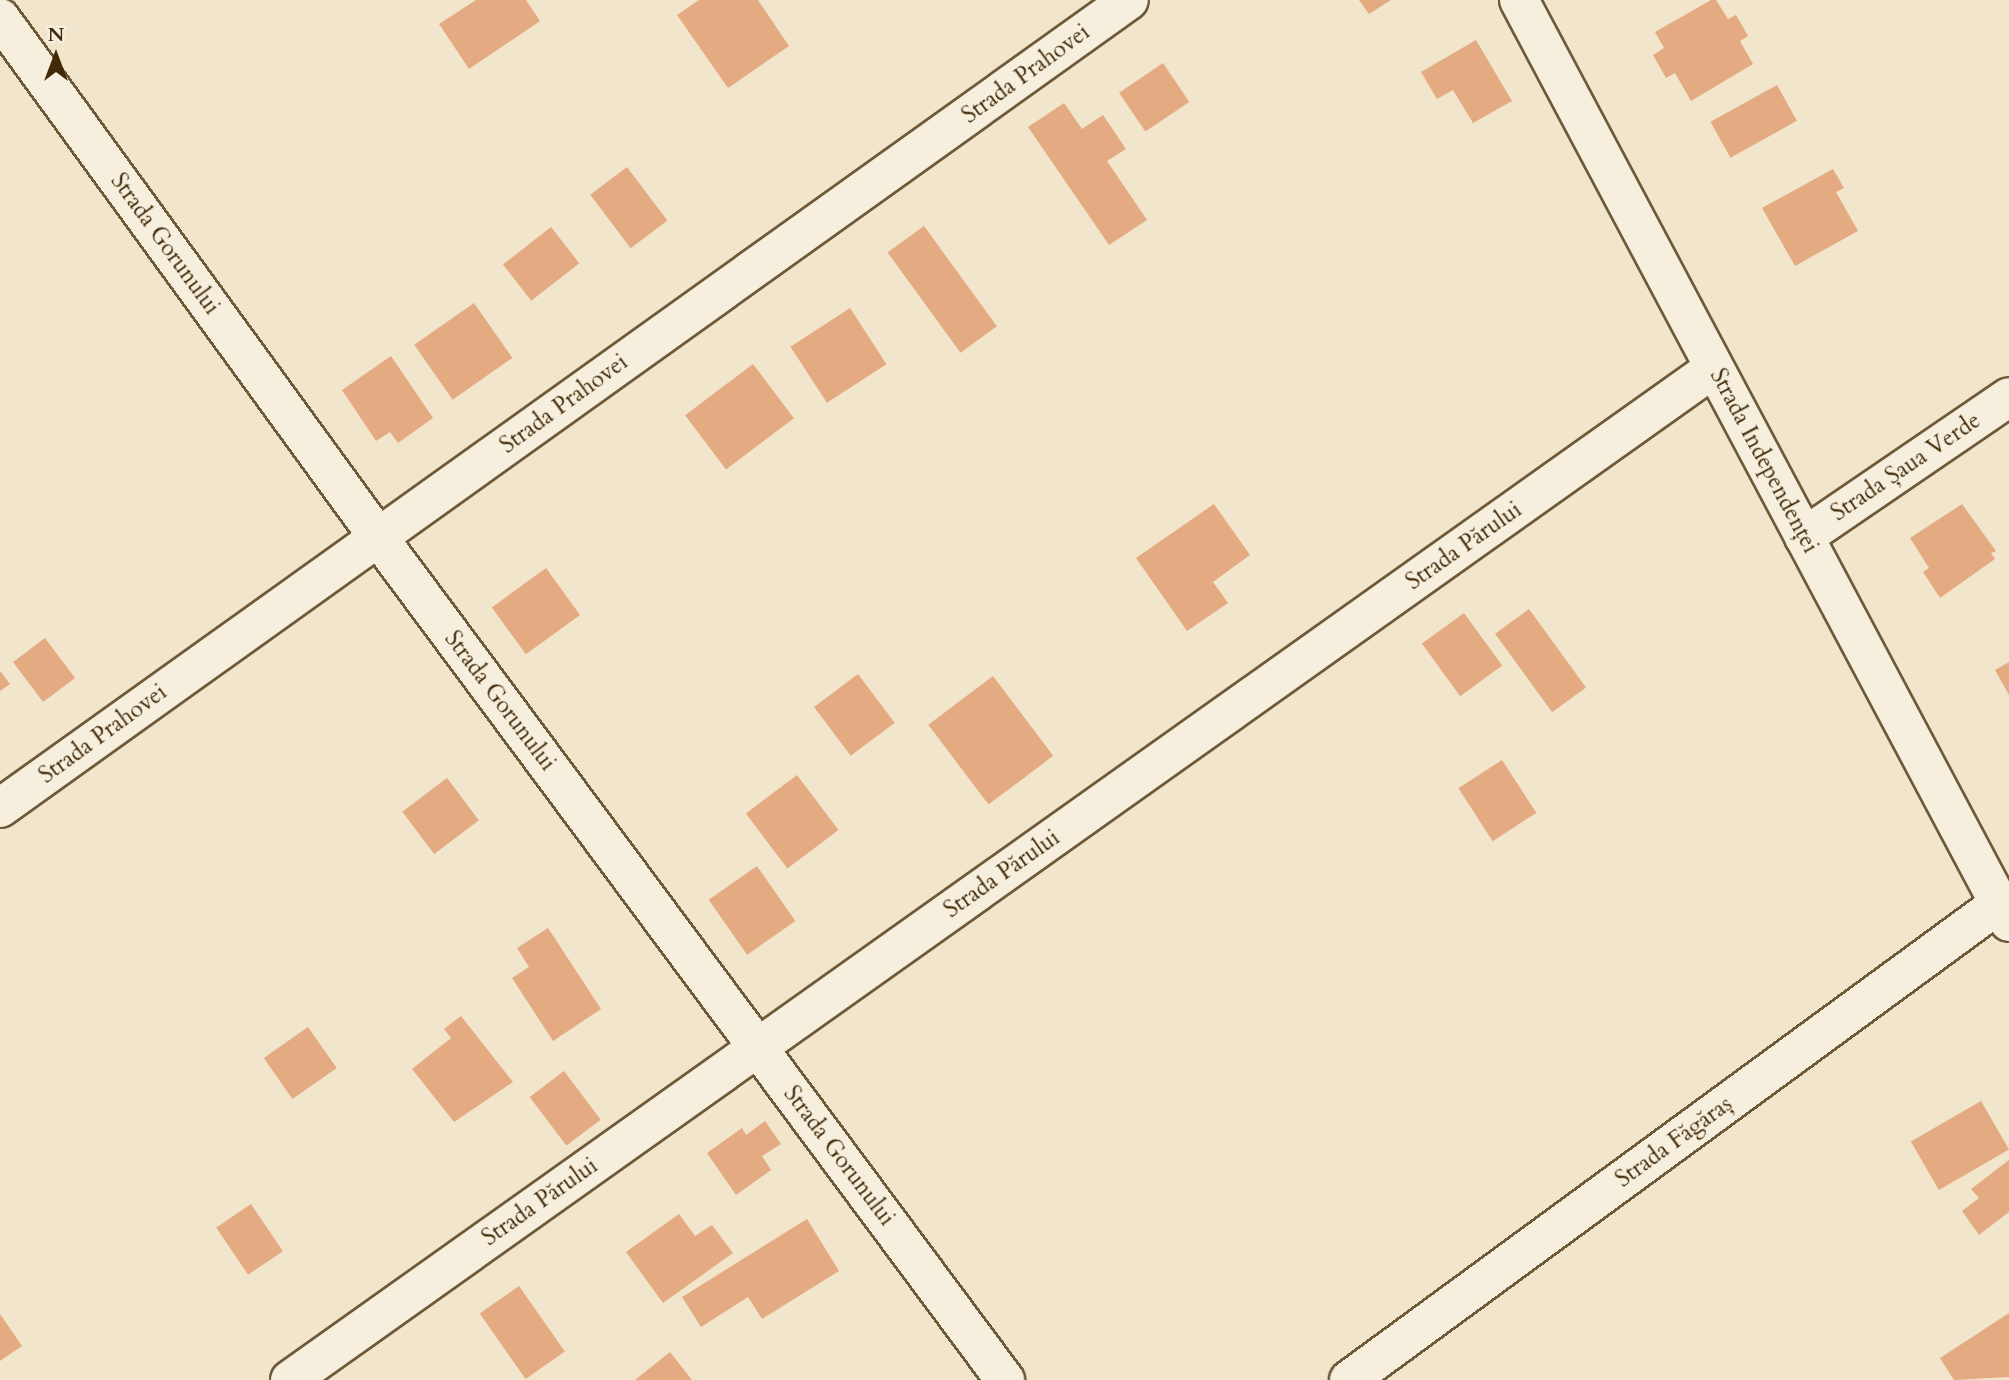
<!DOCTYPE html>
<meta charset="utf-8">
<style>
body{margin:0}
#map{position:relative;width:2009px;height:1380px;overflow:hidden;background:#f1e6cc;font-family:Cardo,serif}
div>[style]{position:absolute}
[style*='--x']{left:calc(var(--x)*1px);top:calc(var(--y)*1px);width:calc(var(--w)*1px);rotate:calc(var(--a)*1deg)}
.building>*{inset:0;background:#e4aa81;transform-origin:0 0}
.roads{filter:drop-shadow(2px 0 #6e5939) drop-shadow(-2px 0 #6e5939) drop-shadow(0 2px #6e5939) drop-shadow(0 -2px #6e5939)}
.minor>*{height:38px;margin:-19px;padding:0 19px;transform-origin:19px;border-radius:19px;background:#f6efde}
span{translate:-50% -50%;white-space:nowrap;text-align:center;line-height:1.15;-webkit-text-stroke:5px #f6efde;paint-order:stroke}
.street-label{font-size:23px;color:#422a08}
.north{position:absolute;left:21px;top:21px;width:70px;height:70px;-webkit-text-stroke:5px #f6efde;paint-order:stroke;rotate:0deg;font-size:19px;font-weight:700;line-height:28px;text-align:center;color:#422a08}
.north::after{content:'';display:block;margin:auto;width:24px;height:32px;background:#422a08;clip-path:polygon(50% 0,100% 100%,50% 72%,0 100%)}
</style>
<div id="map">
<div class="building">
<i style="clip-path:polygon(476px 0,526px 0,540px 21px,469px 69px,439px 24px)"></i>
<i style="clip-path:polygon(699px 0,758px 0,789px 46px,728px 88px,677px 15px)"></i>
<i style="clip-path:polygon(1359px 0,1391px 0,1369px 14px)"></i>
<i style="clip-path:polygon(1711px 0,1716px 0,1728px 19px,1736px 15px,1748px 36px,1740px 41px,1753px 64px,1691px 101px,1675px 73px,1666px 78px,1653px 55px,1664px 48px,1655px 32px)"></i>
<i style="clip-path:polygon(1476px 40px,1512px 101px,1473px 123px,1453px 90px,1437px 99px,1421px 72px)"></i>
<i style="left:1163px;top:63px;width:47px;height:53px;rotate:56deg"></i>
<i style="left:1777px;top:85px;width:41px;height:76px;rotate:61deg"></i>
<i style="clip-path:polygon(1064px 103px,1082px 129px,1103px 115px,1126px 149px,1107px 161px,1147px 220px,1109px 245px,1028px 127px)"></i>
<i style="left:627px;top:167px;width:67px;height:46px;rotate:53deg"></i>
<i style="clip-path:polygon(1833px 169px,1844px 188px,1836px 192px,1858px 231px,1795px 266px,1762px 208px)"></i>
<i style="left:924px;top:226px;width:124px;height:45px;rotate:54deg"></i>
<i style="left:551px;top:227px;width:46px;height:61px;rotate:52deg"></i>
<i style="left:474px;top:303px;width:67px;height:73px;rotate:55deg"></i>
<i style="left:850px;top:308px;width:67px;height:71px;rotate:57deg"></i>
<i style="clip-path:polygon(391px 356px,433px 418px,398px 443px,390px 432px,376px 441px,342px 390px)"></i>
<i style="left:753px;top:364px;width:68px;height:85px;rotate:53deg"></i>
<i style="clip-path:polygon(1214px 504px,1250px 555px,1213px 582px,1228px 603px,1187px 631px,1136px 558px)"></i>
<i style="clip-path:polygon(1962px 504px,1996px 551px,1991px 553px,1995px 559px,1940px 598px,1923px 572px,1929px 568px,1910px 538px)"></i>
<i style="left:546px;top:568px;width:58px;height:67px;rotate:54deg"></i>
<i style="left:1529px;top:609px;width:97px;height:42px;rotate:54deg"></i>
<i style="left:1464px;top:613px;width:65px;height:52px;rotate:54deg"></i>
<i style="left:45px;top:638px;width:50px;height:40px;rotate:53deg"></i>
<i style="clip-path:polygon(2009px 662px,2009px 695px,1995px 670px)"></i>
<i style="clip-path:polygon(0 671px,10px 684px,0 691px)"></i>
<i style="left:858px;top:674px;width:61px;height:55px;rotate:53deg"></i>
<i style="left:993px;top:676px;width:100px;height:81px;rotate:53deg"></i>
<i style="left:1502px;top:760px;width:63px;height:52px;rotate:57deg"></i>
<i style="left:797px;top:775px;width:69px;height:64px;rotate:53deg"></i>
<i style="left:447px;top:778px;width:53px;height:56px;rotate:53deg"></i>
<i style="left:757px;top:866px;width:67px;height:59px;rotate:55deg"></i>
<i style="clip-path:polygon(548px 928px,601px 1009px,553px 1041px,512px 978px,529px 967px,517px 948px)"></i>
<i style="clip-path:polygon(461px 1016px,513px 1082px,454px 1122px,412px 1069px,451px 1038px,444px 1029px)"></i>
<i style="left:308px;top:1027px;width:50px;height:54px;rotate:55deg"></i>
<i style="left:564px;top:1071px;width:61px;height:43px;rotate:53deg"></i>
<i style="left:1981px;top:1101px;width:56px;height:81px;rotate:60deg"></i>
<i style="clip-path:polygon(765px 1121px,781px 1144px,762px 1156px,771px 1170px,736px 1195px,707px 1153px,742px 1128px,746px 1135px)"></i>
<i style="clip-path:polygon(2009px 1160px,2009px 1212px,1979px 1235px,1962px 1211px,1979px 1198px,1971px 1189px)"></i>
<i style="left:251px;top:1204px;width:57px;height:42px;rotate:56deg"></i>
<i style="clip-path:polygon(679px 1214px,695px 1236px,712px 1225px,733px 1253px,663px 1303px,626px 1252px)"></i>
<i style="clip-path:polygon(807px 1219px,839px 1271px,762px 1319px,748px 1297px,701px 1327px,682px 1297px)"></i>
<i style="left:519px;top:1286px;width:80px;height:48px;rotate:55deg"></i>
<i style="clip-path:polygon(2009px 1313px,2009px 1377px,1954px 1380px,1940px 1358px)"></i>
<i style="clip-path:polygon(0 1314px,22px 1346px,0 1361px)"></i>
<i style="clip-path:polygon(670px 1352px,692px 1380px,635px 1380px)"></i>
</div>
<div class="roads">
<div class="minor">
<i style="--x:1519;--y:0;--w:1044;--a:62.01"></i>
<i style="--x:0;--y:18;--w:642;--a:53.93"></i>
<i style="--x:378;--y:537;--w:1051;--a:53.36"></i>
<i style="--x:1804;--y:537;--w:248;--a:-34.3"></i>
<i style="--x:0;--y:808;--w:1388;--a:-35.59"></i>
<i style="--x:290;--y:1380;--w:1747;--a:-35.4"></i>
<i style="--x:1349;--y:1380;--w:806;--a:-36.22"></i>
</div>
</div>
<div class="street-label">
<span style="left:1026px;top:74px;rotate:-36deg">Strada Prahovei</span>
<span style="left:165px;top:244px;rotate:54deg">Strada Gorunului</span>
<span style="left:564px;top:404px;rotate:-36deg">Strada Prahovei</span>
<span style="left:1764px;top:461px;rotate:62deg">Strada Independenței</span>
<span style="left:1906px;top:467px;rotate:-34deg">Strada Șaua Verde</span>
<span style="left:1464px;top:546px;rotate:-35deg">Strada Părului</span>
<span style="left:500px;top:701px;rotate:53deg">Strada Gorunului</span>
<span style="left:103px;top:734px;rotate:-36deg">Strada Prahovei</span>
<span style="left:1002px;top:874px;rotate:-35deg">Strada Părului</span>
<span style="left:1674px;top:1142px;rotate:-36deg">Strada Făgăraș</span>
<span style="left:839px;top:1156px;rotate:53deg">Strada Gorunului</span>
<span style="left:540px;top:1202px;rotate:-35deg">Strada Părului</span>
</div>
<div class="north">N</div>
</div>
